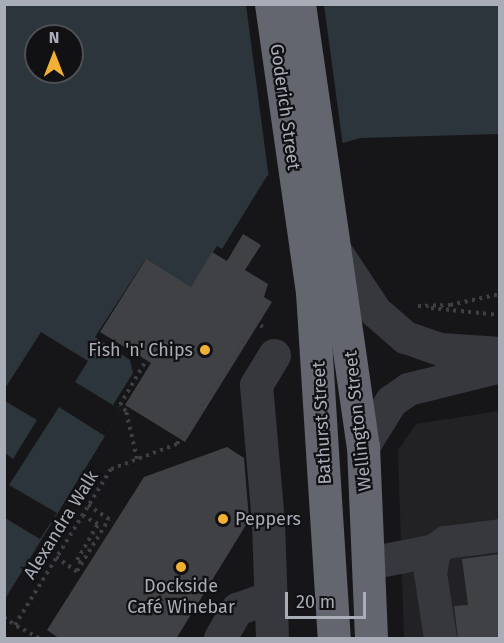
<!DOCTYPE html>
<meta charset="utf-8">
<style>
body{margin:0}
#map{position:relative;width:504px;height:643px;overflow:hidden;background:#161618;font-family:"Fira Sans",sans-serif}
div>[style]{position:absolute}
[style*='--x']{left:calc(var(--x)*1px);top:calc(var(--y)*1px);width:calc(var(--w)*1px);rotate:calc(var(--a)*1deg)}
.built>*{inset:0;background:#222225}
.water>*{inset:0;background:#2c353c}
.pier>*{inset:0;background:#161618}
.building>*{inset:0;background:#404145}
.path>*{height:4px;margin-top:-2px;transform-origin:0;background:repeating-linear-gradient(90deg,#3d3f44 0 3px,transparent 0 7.5px)}
.minor>*{height:33px;margin:-16.5px;padding:0 16.5px;transform-origin:16.5px;border-radius:16.5px;background:#37383d}
.highway>*{height:33px;margin:-16.5px;padding:0 16.5px;transform-origin:16.5px;border-radius:16.5px;background:#63666e}
.dots>*{width:16px;height:16px;translate:-50% -50%;box-sizing:border-box;border:3px solid #111113;border-radius:50%}
span{translate:-50% -50%;white-space:nowrap;text-align:center;line-height:1.15;-webkit-text-stroke:4.5px #111113;paint-order:stroke}
.street-label{font-size:18px;color:#a8adb8}
.poi-label{font-size:18px;color:#a8adb8}
.right{translate:-100% -50%;text-align:right}
.left{translate:0 -50%;text-align:left}
.frame{position:absolute;inset:0;border:6px solid #a8adb8;pointer-events:none}
.north{position:absolute;left:24px;top:24px;width:60px;height:60px;box-sizing:border-box;background:#111113;border:2px solid #4d4f55;border-radius:50%;rotate:0deg;font-size:16px;font-weight:700;line-height:24px;text-align:center;color:#a8adb8}
.north::after{content:'';display:block;margin:auto;width:21px;height:27px;background:#f2b134;clip-path:polygon(50% 0,100% 100%,50% 72%,0 100%)}
.scale{position:absolute;left:285px;top:592px;width:81px;height:27px;box-sizing:border-box;border:3px solid #a8adb8;border-top:0;padding-left:8px;font-size:18px;line-height:21px;white-space:nowrap;color:#a8adb8;-webkit-text-stroke:4px #111113;paint-order:stroke}
</style>
<div id="map">
<div class="built">
<i style="clip-path:polygon(499px 411px,499px 638px,404px 638px,398px 450px,416px 424px)"></i>
</div>
<div class="water">
<i style="clip-path:polygon(evenodd,5px 5px,499px 5px,499px 134px,360px 138px,302px 155px,267px 176px,222px 249px,217px 246px,191px 287px,145px 260px,95px 337px,130px 360px,133px 373px,113px 405px,121px 410px,5px 599px,5px 5px,36px 36px,72px 36px,72px 72px,36px 72px,36px 36px)"></i>
</div>
<div class="pier">
<i style="clip-path:polygon(246px 5px,324px 5px,343px 146px,303px 158px,269px 179px)"></i>
<i style="clip-path:polygon(41px 332px,88px 361px,75px 382px,121px 410px,105px 436px,59px 407px,9px 485px,57px 513px,40px 539px,5px 518px,5px 453px,13px 459px,37px 420px,5px 401px,4px 390px)"></i>
</div>
<div class="building">
<i style="clip-path:polygon(243px 234px,261px 245px,245px 270px,268px 284px,264px 297px,272px 302px,185px 442px,125px 405px,151px 363px,100px 332px,146px 259px,191px 287px,212px 252px,227px 261px)"></i>
<i style="clip-path:polygon(227px 447px,244px 458px,249px 520px,176px 639px,60px 639px,47px 630px,144px 477px)"></i>
<i style="clip-path:polygon(500px 554px,500px 639px,458px 639px,454px 606px,468px 605px,462px 559px)"></i>
</div>
<div class="path">
<i style="--x:418;--y:306;--w:32;--a:-2"></i>
<i style="--x:450;--y:305;--w:51;--a:-12.4"></i>
<i style="--x:431;--y:308;--w:69;--a:5.8"></i>
<i style="--x:234;--y:356;--w:39;--a:-60"></i>
<i style="--x:254;--y:322;--w:10;--a:29"></i>
<i style="--x:137;--y:459;--w:49;--a:-102.9"></i>
<i style="--x:126;--y:411;--w:8;--a:-135"></i>
<i style="--x:120;--y:405;--w:48;--a:-59.7"></i>
<i style="--x:88;--y:505;--w:30;--a:34"></i>
<i style="--x:56;--y:557;--w:29;--a:35"></i>
<i style="--x:81;--y:563;--w:5;--a:-143"></i>
<i style="--x:77;--y:560;--w:42;--a:-59.7"></i>
<i style="--x:98;--y:524;--w:18;--a:-151"></i>
<i style="--x:77;--y:571;--w:61;--a:-58.4"></i>
<i style="--x:4;--y:617;--w:14;--a:36"></i>
<i style="--x:39;--y:638;--w:27;--a:-152"></i>
<i style="--x:15;--y:625;--w:183;--a:-58.4"></i>
<i style="--x:111;--y:469;--w:71;--a:-20.7"></i>
<i style="--x:177;--y:444;--w:105;--a:-57.1"></i>
<i style="--x:234;--y:356;--w:5;--a:37"></i>
</div>
<div class="minor">
<i style="--x:336;--y:252;--w:71;--a:56.5"></i>
<i style="--x:375;--y:311;--w:40;--a:41"></i>
<i style="--x:405;--y:337;--w:37;--a:19"></i>
<i style="--x:440;--y:349;--w:60;--a:3.8"></i>
<i style="--x:363;--y:446;--w:53;--a:-58.1"></i>
<i style="--x:391;--y:401;--w:21;--a:-35"></i>
<i style="--x:408;--y:389;--w:95;--a:-14"></i>
<i style="--x:369;--y:563;--w:66;--a:-11.3"></i>
<i style="--x:220;--y:638;--w:34;--a:-60"></i>
<i style="--x:237;--y:609;--w:35;--a:-20"></i>
<i style="--x:272;--y:638;--w:116;--a:-92"></i>
<i style="--x:268;--y:522;--w:138;--a:-95"></i>
<i style="--x:256;--y:385;--w:35;--a:-59"></i>
<i style="--x:440;--y:638;--w:66;--a:-98.7"></i>
<i style="--x:430;--y:573;--w:23;--a:-80"></i>
<i style="--x:434;--y:550;--w:14;--a:-36"></i>
<i style="--x:445;--y:542;--w:55;--a:-7.3"></i>
</div>
<div class="highway">
<i style="--x:271;--y:4;--w:291;--a:81.9"></i>
<i style="--x:312;--y:292;--w:347;--a:86.4"></i>
<i style="--x:299;--y:4;--w:447;--a:81.8"></i>
<i style="--x:363;--y:446;--w:192;--a:87.6"></i>
</div>
<div class="dots">
<i style="left:205px;top:350px;background:#f2b134"></i>
<i style="left:223px;top:519px;background:#f2b134"></i>
<i style="left:181px;top:567px;background:#f2b134"></i>
</div>
<div class="street-label">
<span style="left:285px;top:107px;rotate:82deg">Goderich Street</span>
<span style="left:358px;top:421px;rotate:-96deg">Wellington Street</span>
<span style="left:322px;top:423px;rotate:-93deg">Bathurst Street</span>
<span style="left:61px;top:525px;rotate:-58deg">Alexandra Walk</span>
</div>
<div class="poi-label">
<span class="right" style="left:193px;top:350px">Fish 'n' Chips</span>
<span class="left" style="left:235px;top:519px">Peppers</span>
<span style="left:181px;top:597px">Dockside<br>Café Winebar</span>
</div>
<div class="frame"></div>
<div class="north">N</div>
<div class="scale">20 m</div>
</div>
